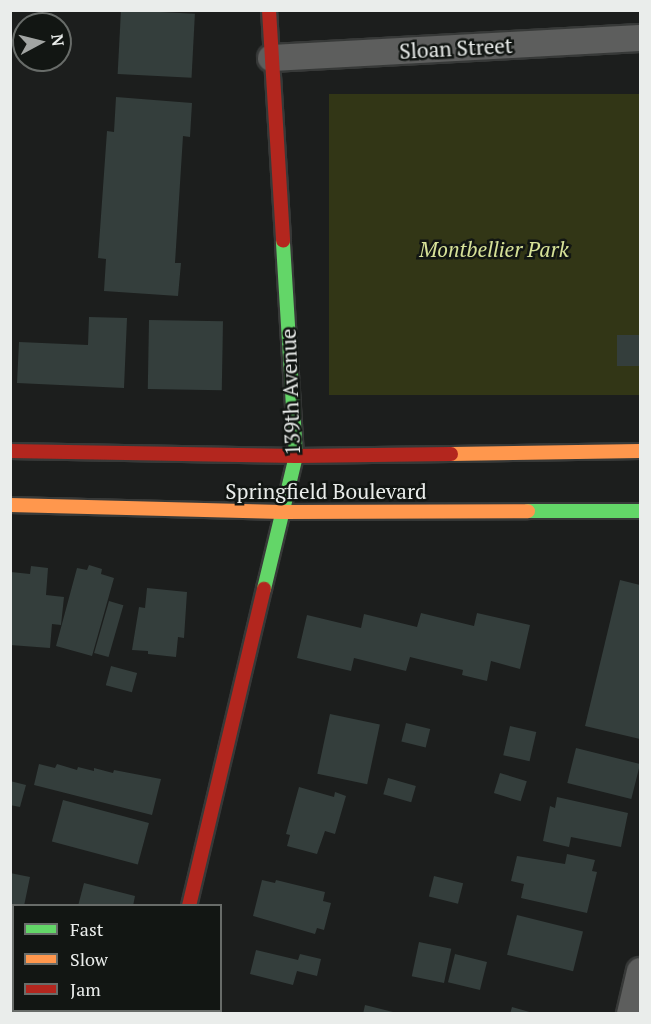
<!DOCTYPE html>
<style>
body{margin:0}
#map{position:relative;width:651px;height:1024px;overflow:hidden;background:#1c1e1d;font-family:"PT Serif",serif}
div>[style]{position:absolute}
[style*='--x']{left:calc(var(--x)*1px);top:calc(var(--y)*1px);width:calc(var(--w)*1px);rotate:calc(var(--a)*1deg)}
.green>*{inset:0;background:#323616;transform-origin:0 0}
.building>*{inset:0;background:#343e3c;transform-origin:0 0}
.roads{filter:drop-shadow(2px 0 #373938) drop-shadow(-2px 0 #373938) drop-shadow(0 2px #373938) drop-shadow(0 -2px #373938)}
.street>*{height:26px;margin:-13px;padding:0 13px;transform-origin:13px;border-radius:13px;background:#5d5e5d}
.fast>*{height:14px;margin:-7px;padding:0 7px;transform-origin:7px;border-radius:7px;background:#63d668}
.slow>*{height:14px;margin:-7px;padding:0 7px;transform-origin:7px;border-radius:7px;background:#ff974d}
.jam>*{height:14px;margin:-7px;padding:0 7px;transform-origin:7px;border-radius:7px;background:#b3261e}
span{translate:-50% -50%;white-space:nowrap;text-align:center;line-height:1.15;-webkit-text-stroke:5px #121613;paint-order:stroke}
.street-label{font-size:21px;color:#eaedeb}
.park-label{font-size:21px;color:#d7e298;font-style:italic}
.frame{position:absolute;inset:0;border:12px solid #eaedeb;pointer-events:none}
.legend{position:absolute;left:12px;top:904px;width:210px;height:108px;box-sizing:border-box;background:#121613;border:2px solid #686c69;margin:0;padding:8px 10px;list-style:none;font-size:18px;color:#eaedeb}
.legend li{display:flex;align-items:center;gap:12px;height:30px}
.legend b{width:30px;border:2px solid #686c69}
.north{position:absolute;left:12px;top:12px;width:60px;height:60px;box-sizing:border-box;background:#121613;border:2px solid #686c69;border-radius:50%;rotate:83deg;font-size:16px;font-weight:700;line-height:24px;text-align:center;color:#eaedeb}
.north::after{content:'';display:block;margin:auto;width:21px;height:27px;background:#a2a5a3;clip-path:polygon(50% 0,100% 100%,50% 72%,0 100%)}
</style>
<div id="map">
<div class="green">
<i style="left:640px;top:94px;width:301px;height:311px;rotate:90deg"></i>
</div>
<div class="building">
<i style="left:121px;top:10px;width:74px;height:64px;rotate:3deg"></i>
<i style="clip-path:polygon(116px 97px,192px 103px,190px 137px,183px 136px,175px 263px,181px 263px,178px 296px,104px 291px,106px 259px,98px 258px,107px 131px,114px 132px)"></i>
<i style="clip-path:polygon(89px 317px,127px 318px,124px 388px,17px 383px,19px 342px,88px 345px)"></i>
<i style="left:149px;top:320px;width:74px;height:69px;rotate:1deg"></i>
<i style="left:640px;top:335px;width:31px;height:23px;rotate:90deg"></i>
<i style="clip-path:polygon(89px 565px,102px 569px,101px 574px,114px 578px,92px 656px,56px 646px,77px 568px,87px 570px)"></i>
<i style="clip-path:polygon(31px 566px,48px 568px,46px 595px,64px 597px,61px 625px,52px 624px,50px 648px,10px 645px,11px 572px,30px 574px)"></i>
<i style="clip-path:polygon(620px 580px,640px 585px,640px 739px,585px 726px)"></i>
<i style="clip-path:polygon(147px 588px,187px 592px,184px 638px,178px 637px,176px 657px,148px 654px,148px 651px,132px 650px,139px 607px,145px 608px)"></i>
<i style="left:109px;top:601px;width:15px;height:54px;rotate:16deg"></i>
<i style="clip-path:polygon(421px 613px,474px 626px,477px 613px,530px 625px,520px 669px,491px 661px,487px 681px,462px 675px,463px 670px,410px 657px,406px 671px,354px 658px,351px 671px,297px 658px,307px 615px,361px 628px,364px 614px,417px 627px)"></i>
<i style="left:111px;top:666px;width:27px;height:20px;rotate:15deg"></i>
<i style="left:330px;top:714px;width:51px;height:61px;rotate:12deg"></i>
<i style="left:406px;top:723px;width:25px;height:19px;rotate:14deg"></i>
<i style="left:510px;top:726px;width:27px;height:30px;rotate:13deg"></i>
<i style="left:576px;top:748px;width:66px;height:36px;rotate:14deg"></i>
<i style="clip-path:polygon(39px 764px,55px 768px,57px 764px,77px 770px,78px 767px,94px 771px,94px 768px,113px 773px,114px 770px,161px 779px,152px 815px,34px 785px)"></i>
<i style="left:500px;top:773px;width:28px;height:21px;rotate:17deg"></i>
<i style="left:388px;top:778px;width:29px;height:17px;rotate:16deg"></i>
<i style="clip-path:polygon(10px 781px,26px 785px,20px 807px,10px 805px)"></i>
<i style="clip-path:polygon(299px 787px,334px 797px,335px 792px,346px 796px,335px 834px,325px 831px,317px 854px,287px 846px,290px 835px,286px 834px)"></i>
<i style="clip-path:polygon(557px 797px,628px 813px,621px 847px,571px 837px,569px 847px,543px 841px,550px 806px,555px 808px)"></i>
<i style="left:63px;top:800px;width:89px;height:43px;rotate:15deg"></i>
<i style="clip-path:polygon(567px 854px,595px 860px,592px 871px,597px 872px,587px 913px,521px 898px,524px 884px,511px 881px,517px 856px,565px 864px)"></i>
<i style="clip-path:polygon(10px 873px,30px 877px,24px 906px,14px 906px,14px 916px,10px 915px)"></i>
<i style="left:434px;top:876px;width:30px;height:21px;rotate:14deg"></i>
<i style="clip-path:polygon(262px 880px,275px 883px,276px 880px,325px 892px,323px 901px,331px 903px,324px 930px,317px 928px,315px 934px,253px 916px)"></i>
<i style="clip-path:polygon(84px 883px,135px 896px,133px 906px,78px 906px)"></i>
<i style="left:517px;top:915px;width:68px;height:41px;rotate:14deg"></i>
<i style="left:419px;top:942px;width:33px;height:35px;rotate:12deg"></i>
<i style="clip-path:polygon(256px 950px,298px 960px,300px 954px,321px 959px,317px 976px,297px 971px,293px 985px,250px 974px)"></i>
<i style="left:455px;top:954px;width:33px;height:29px;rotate:14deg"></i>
<i style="clip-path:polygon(365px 1005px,397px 1013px,397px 1014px,363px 1014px)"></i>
<i style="clip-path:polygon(512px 1007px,533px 1013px,533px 1014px,510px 1014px)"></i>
</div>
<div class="roads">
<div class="street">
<i style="--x:271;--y:58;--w:370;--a:-3.1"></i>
<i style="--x:163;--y:1014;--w:4;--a:-76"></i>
<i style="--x:630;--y:1014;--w:44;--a:-76.9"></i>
</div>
<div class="fast">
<i style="--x:528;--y:511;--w:112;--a:0"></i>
<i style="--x:264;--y:589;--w:137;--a:-76.5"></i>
<i style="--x:296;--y:456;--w:215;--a:-93.5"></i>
</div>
<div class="slow">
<i style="--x:451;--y:454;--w:189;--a:-0.9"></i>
<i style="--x:10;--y:505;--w:272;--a:1.5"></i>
<i style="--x:282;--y:512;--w:246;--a:-0.2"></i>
</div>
<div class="jam">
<i style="--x:269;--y:10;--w:231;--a:86.5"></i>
<i style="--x:10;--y:451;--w:286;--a:1"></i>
<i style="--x:296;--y:456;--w:155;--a:-0.7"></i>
<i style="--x:189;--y:906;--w:326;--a:-76.7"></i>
</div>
</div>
<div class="street-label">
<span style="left:456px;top:48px;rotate:-3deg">Sloan Street</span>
<span style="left:290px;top:392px;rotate:-92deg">139th Avenue</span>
<span style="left:326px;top:491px">Springfield Boulevard</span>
</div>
<div class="park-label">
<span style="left:494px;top:249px">Montbellier Park</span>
</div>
<div class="frame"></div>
<ul class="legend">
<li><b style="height:8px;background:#63d668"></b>Fast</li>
<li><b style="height:8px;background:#ff974d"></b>Slow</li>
<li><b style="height:8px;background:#b3261e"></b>Jam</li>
</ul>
<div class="north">N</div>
</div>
